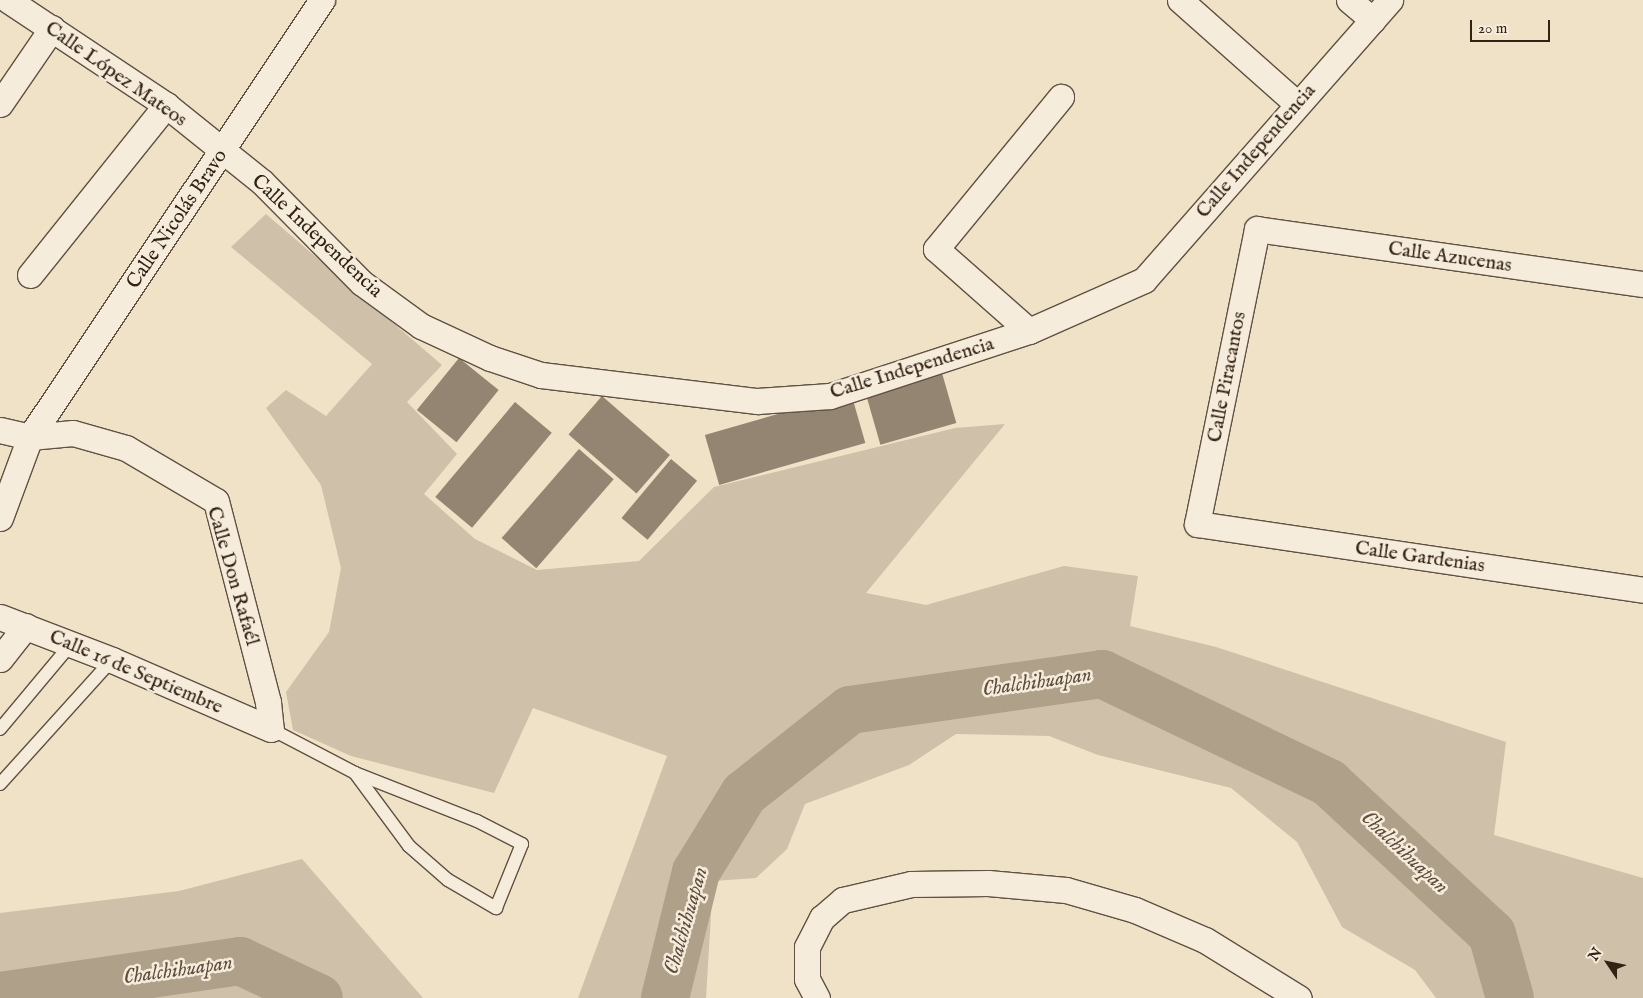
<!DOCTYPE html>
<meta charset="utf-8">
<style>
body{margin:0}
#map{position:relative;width:1643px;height:998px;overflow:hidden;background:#efe2c7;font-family:"IM FELL English",serif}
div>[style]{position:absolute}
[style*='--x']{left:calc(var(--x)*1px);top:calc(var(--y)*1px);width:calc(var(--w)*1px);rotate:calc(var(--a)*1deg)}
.green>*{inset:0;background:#cfc1a9}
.river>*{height:48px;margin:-24px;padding:0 24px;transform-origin:24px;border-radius:24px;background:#afa08a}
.building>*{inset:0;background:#948572;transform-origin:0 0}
.roads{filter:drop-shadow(1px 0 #615142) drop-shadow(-1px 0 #615142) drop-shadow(0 1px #615142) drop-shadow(0 -1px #615142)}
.service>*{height:12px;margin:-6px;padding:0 6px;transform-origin:6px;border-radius:6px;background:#f5ecdb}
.minor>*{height:25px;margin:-12.5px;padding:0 12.5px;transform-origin:12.5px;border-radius:12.5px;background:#f5ecdb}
span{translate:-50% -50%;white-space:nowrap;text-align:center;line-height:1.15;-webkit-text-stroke:5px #f5ecdb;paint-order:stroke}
.street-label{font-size:20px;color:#322115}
.water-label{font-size:21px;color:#5e4d3e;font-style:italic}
.north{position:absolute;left:1583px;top:938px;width:50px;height:50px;-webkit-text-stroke:4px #f5ecdb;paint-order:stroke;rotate:304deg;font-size:14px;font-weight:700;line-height:20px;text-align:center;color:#322115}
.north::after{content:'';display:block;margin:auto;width:18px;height:22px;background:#322115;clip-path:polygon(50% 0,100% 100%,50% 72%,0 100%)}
.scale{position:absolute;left:1470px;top:20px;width:80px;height:22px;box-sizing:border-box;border:2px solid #322115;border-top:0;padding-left:6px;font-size:15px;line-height:18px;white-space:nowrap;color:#322115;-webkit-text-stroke:4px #f5ecdb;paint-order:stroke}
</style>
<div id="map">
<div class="green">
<i style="clip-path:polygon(266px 214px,442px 365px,407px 402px,457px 454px,424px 494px,475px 539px,537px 570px,639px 561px,714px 487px,955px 428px,1005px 424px,866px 593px,926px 605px,1064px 566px,1138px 576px,1130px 626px,1216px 647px,1506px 742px,1494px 835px,1643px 878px,1643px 998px,1436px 998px,1415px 970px,1342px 927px,1297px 842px,1231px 788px,1098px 755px,1049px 736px,956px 734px,909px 765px,805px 804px,787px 849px,756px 878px,713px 881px,706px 998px,578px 998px,667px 756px,533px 708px,494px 793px,351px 756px,293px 730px,286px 692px,329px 632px,341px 568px,321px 485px,266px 408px,286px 390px,326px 416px,372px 364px,231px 247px)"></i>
<i style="clip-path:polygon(302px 859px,423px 998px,0 998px,0 913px,179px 891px)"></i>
</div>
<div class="river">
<i style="--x:0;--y:996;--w:243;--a:-8.3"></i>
<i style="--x:240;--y:961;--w:87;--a:25.1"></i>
<i style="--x:665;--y:998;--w:130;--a:-76.2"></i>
<i style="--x:696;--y:872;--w:92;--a:-58.4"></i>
<i style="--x:744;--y:794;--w:135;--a:-38.4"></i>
<i style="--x:850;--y:710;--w:255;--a:-8.1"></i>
<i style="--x:1102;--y:674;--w:252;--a:25.6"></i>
<i style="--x:1329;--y:783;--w:222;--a:42.8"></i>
<i style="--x:1492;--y:934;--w:66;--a:74.3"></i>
</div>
<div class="building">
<i style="left:459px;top:358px;width:51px;height:67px;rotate:39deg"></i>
<i style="left:942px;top:373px;width:52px;height:79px;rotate:74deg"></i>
<i style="left:851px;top:393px;width:52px;height:152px;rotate:74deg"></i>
<i style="left:602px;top:396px;width:90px;height:51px;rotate:41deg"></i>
<i style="left:515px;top:402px;width:48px;height:124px;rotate:40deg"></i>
<i style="left:579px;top:449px;width:46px;height:118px;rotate:41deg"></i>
<i style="left:671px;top:459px;width:34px;height:77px;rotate:40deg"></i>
</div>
<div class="roads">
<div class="service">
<i style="--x:0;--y:729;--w:111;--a:-50.1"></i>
<i style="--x:271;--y:729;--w:95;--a:27.6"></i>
<i style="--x:355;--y:773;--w:91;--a:53.5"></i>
<i style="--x:409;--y:846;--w:52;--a:41.1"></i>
<i style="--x:448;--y:880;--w:56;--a:30.3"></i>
<i style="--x:496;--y:908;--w:69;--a:-67.9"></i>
<i style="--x:522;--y:844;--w:51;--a:-152.9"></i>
<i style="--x:477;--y:821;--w:131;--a:-158.5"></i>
<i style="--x:0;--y:784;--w:167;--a:-47.9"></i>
</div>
<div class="minor">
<i style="--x:8;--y:0;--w:190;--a:33.6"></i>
<i style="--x:166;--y:105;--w:123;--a:38.7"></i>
<i style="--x:262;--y:182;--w:142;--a:45.3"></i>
<i style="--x:362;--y:283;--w:73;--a:36.1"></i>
<i style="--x:421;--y:326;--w:76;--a:24.9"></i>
<i style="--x:490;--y:358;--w:54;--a:18.4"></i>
<i style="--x:541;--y:375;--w:218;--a:6.9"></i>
<i style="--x:757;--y:401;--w:73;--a:-3.9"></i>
<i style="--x:830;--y:396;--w:209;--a:-18.1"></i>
<i style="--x:1029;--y:331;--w:126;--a:-23.9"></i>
<i style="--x:1144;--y:280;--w:373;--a:-48.7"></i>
<i style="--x:1180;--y:0;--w:157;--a:41.6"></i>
<i style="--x:1349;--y:0;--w:31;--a:40"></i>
<i style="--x:0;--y:104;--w:92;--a:-55.6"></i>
<i style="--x:30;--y:275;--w:218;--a:-51.3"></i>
<i style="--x:1643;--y:284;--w:390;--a:-171.9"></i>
<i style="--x:1257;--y:229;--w:301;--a:101.5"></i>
<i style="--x:1197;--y:524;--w:451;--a:8.4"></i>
<i style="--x:1029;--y:331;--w:124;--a:-138.6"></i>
<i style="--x:936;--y:249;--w:197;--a:-50.6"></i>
<i style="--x:0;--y:430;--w:31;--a:13"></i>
<i style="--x:30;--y:437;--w:43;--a:-5.3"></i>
<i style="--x:73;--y:433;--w:55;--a:15.8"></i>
<i style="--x:126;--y:448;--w:104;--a:30.5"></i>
<i style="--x:216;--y:501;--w:208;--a:75.5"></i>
<i style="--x:268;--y:702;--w:27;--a:84"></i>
<i style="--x:0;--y:518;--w:86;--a:-69.7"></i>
<i style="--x:30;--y:437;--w:526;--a:-56.25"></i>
<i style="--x:0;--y:617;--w:120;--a:21"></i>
<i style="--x:112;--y:660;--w:173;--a:23.5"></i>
<i style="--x:0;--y:659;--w:42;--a:-51.8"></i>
<i style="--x:817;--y:998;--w:21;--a:-118"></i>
<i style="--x:807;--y:979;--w:32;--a:-90"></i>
<i style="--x:807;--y:947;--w:33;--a:-63"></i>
<i style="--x:822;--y:918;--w:28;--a:-41"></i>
<i style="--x:843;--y:900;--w:70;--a:-13.2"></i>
<i style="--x:911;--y:884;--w:77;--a:-0.7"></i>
<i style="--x:988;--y:883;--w:78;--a:5.1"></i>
<i style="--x:1066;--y:890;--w:72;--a:16.2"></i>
<i style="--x:1135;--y:910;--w:76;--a:23.2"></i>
<i style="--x:1205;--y:940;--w:110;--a:31.7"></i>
</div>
</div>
<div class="street-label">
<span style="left:116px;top:74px;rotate:35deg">Calle López Mateos</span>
<span style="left:1256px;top:151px;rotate:-49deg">Calle Independencia</span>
<span style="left:177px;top:219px;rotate:-56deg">Calle Nicolás Bravo</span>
<span style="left:317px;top:236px;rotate:43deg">Calle Independencia</span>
<span style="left:1450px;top:257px;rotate:8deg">Calle Azucenas</span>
<span style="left:912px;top:368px;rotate:-17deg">Calle Independencia</span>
<span style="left:1227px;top:377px;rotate:-79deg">Calle Piracantos</span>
<span style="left:1420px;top:557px;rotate:8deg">Calle Gardenias</span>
<span style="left:233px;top:576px;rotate:74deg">Calle Don Rafaél</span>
<span style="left:136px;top:672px;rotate:23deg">Calle 16 de Septiembre</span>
</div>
<div class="water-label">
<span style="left:1037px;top:683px;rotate:-8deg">Chalchihuapan</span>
<span style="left:1404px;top:853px;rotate:43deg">Chalchihuapan</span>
<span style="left:687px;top:921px;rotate:-74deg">Chalchihuapan</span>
<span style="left:178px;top:971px;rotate:-8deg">Chalchihuapan</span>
</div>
<div class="north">N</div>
<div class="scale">20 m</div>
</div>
